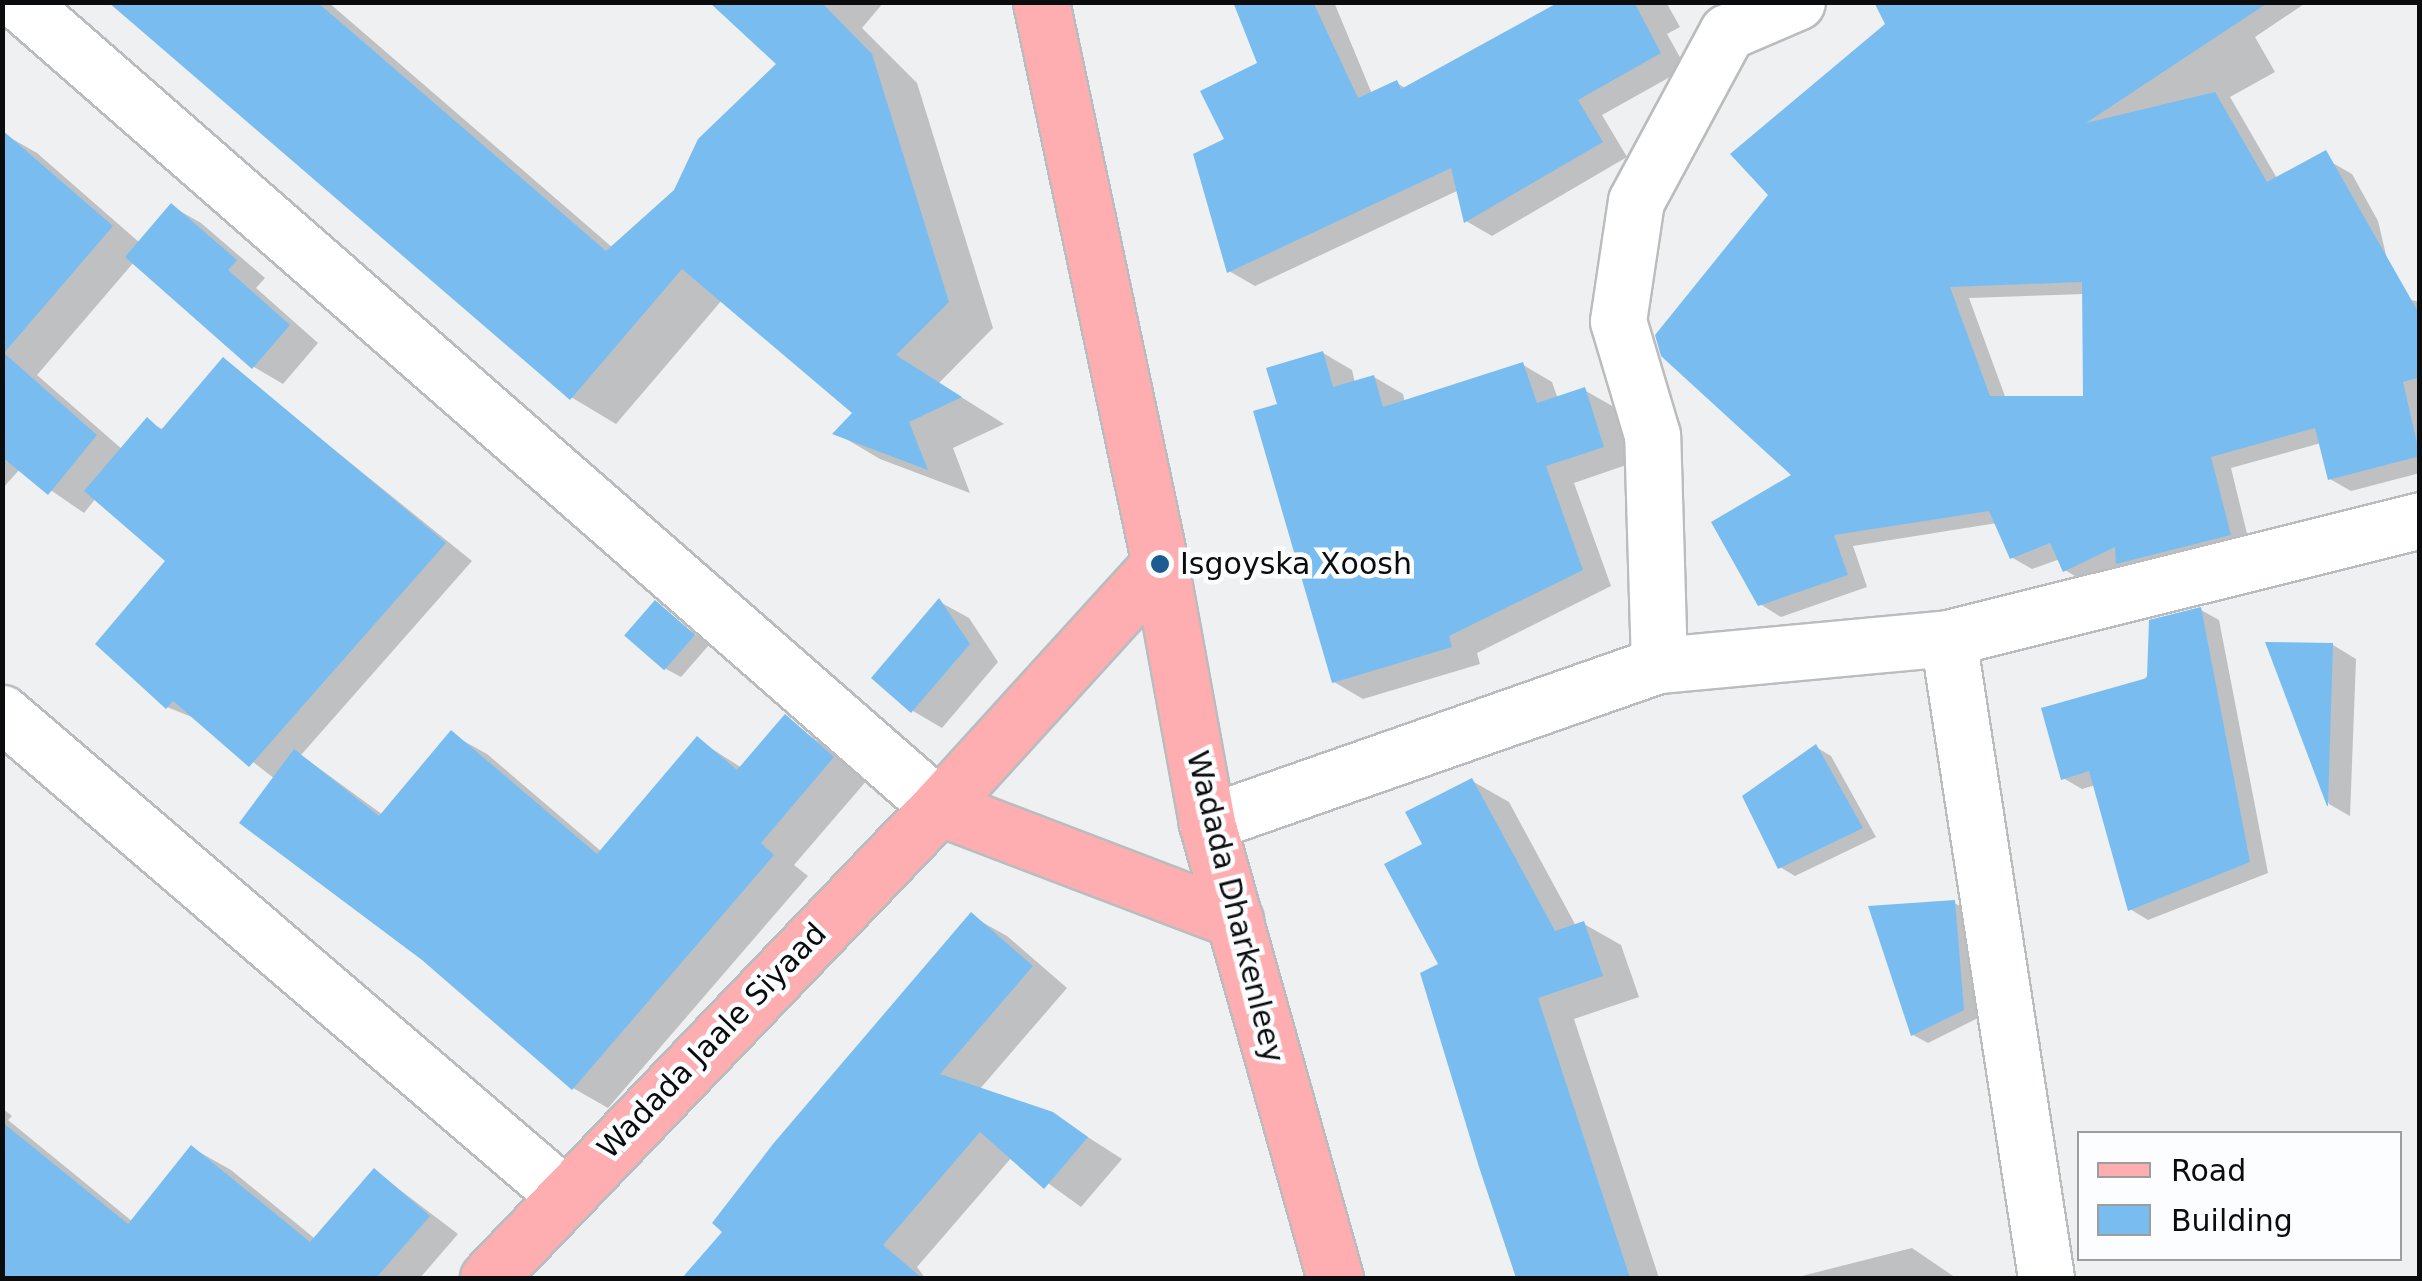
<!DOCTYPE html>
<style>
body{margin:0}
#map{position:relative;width:2422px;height:1281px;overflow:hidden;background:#eef0f2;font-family:"DejaVu Sans",sans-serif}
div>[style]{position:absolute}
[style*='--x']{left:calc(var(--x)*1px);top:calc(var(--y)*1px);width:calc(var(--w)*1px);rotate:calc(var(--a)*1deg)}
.shadow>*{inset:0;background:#0003}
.building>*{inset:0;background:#79bdf0;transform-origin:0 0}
.roads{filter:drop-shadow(2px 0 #babcbe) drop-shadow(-2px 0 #babcbe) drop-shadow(0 2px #babcbe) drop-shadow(0 -2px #babcbe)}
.minor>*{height:55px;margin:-27.5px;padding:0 27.5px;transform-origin:27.5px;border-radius:27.5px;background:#fff}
.major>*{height:55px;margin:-27.5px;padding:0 27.5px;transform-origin:27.5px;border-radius:27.5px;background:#feaeb0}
.dots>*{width:28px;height:28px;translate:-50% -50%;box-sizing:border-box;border:5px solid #fcfdff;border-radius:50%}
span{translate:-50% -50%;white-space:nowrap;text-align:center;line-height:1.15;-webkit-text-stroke:9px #fcfdff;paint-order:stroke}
.poi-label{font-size:30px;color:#0b0c0d}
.left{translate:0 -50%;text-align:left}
.street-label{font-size:30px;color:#0b0c0d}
.frame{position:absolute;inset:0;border:5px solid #0b0c0d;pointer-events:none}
.legend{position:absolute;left:2077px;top:1131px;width:325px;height:130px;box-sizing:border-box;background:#fcfdff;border:2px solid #9c9d9e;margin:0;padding:12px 18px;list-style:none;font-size:30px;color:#0b0c0d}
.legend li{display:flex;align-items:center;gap:20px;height:50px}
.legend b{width:50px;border:2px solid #9c9d9e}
</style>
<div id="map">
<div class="shadow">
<i style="clip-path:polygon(112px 2px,328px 2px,613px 248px,676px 191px,779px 64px,724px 2px,884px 2px,862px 28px,917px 83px,993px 328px,939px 383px,1004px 424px,953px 448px,970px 493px,880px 459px,836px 433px,856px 413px,722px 300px,616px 424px,571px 397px)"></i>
<i style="clip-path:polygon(1236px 2px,1334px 2px,1372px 94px,1397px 83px,1407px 89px,1562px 2px,1666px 2px,1680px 27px,1667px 34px,1686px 68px,1602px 115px,1627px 157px,1492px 236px,1466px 221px,1459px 190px,1255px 286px,1229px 271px,1227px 140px,1260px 65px)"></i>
<i style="clip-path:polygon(evenodd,1929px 2px,2307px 2px,2255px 37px,2275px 72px,2230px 97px,2278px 180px,2331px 162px,2352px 174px,2378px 221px,2396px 297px,2420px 302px,2420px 473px,2351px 491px,2330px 479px,2321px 443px,2231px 468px,2250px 546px,2139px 574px,2122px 565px,2085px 582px,2065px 570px,2060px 559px,2032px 569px,2011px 557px,1997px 523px,1853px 546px,1867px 587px,1781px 617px,1760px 604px,1795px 475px,1771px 194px,1733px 154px,1858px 47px,1929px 2px,2084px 294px,2085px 398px,2006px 399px,1969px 298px,2084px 294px)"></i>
<i style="clip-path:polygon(2px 133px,37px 153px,140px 243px,171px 206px,201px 223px,265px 278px,256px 288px,318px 343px,283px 384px,254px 367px,134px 262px,37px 375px,123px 450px,147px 421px,164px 430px,223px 360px,472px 561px,301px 755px,383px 815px,451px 734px,487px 754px,602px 852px,698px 740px,742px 768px,785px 717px,868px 779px,794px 865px,808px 876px,608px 1108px,573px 1088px,275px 779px,199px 720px,167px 707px,98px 643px,169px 561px,96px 498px,84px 513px,20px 469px,2px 489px)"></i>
<i style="clip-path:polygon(1323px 353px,1352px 370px,1355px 383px,1374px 377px,1403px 394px,1405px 403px,1523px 365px,1552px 382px,1558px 399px,1584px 390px,1614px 407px,1632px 463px,1574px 483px,1611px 586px,1477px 653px,1480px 664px,1363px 699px,1334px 682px,1280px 405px)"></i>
<i style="clip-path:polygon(940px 602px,969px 618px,998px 662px,942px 728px,913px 711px)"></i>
<i style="clip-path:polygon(655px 603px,709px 645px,681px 677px,666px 669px)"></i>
<i style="clip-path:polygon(2201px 610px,2219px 620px,2268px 873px,2148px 920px,2130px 909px,2096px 785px,2082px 789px,2063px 778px)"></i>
<i style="clip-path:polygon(2268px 644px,2333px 645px,2356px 659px,2350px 816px,2329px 804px)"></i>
<i style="clip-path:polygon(1816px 747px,1831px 756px,1876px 837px,1795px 876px,1780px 867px)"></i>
<i style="clip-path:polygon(1472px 781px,1509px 802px,1576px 926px,1584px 924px,1621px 945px,1639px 997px,1574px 1019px,1659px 1278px,1518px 1278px,1423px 975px,1442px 965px,1426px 845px)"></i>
<i style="clip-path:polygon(1954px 903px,1970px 911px,1978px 1018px,1928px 1043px,1913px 1035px)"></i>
<i style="clip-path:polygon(971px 916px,1007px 936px,1067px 988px,979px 1090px,1052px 1114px,1122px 1159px,1081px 1207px,1012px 1157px,917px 1267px,925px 1278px,686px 1278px)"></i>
<i style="clip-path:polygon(2px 1108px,12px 1116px,8px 1120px,133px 1222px,192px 1148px,231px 1170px,363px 1278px,2px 1278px)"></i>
<i style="clip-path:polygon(375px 1171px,458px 1234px,420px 1278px,377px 1278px,322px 1232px)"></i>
<i style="clip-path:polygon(1912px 1248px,1956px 1278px,1794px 1278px)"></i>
</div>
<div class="building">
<i style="clip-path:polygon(108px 2px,317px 2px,606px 251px,674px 190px,698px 139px,776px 64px,709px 2px,821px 2px,872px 54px,949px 302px,896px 355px,962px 397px,909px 422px,928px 470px,832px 434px,852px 413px,682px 269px,570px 400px)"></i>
<i style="clip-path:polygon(1233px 2px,1313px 2px,1358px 98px,1397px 80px,1401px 89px,1559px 2px,1634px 2px,1661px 53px,1578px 100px,1603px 142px,1464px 223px,1451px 168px,1227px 273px,1193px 154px,1224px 139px,1200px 91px,1257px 63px)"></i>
<i style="clip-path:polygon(evenodd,1874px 2px,2269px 2px,2086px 123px,2215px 92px,2267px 182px,2326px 150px,2420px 315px,2420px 377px,2403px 382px,2420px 456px,2328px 480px,2315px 428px,2211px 457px,2231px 535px,2116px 564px,2115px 547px,2063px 572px,2050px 543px,2010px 559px,1989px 511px,1834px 535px,1848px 575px,1758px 606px,1711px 522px,1791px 475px,1661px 356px,1655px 335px,1768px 195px,1730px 154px,1885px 24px,1874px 2px,2082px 282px,2083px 396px,1990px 396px,1950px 287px,2082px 282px)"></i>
<i style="clip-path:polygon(2px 130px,113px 226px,4px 353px,97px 435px,48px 495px,2px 457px)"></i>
<i style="clip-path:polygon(171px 203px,237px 260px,228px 270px,290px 325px,252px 369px,125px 257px)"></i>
<i style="clip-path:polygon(1323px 351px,1333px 387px,1374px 375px,1383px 407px,1523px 362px,1537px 403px,1585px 387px,1604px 447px,1546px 466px,1583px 570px,1449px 636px,1452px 647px,1332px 683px,1253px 411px,1277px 404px,1266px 368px)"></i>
<i style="clip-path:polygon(223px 357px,446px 543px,249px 767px,173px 701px,166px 709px,95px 644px,165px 561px,84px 491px,147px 417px,161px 430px)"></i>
<i style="clip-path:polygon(939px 598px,970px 644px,911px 713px,871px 678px)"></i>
<i style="left:655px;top:600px;width:53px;height:47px;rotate:41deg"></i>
<i style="clip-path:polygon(2201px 607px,2250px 862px,2128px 911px,2089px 771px,2061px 780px,2041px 708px,2147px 678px,2149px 620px)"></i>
<i style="clip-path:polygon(2265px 642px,2333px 643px,2328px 806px,2327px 806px)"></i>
<i style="clip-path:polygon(785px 714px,834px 757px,761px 843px,774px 855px,572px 1090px,422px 960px,239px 823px,294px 749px,379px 816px,451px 730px,597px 854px,697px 736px,737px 770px)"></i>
<i style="clip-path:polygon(1816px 744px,1863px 828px,1778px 869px,1742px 796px)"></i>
<i style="clip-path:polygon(1472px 778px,1555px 931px,1584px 921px,1603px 976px,1538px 998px,1630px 1278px,1516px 1278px,1479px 1167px,1420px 973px,1438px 964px,1384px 864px,1422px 844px,1405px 812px)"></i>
<i style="clip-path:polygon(1955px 900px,1964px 1010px,1911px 1036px,1868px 906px)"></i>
<i style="clip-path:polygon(971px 912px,1033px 966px,940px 1074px,1053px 1112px,1088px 1137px,1044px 1189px,980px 1132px,883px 1245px,922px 1278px,682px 1278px,722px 1232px,712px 1223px,773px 1144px)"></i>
<i style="clip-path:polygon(2px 1122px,128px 1224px,191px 1145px,310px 1242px,374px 1168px,430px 1216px,376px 1278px,2px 1278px)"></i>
</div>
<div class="roads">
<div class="minor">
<i style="--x:19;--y:2;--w:1222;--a:41.19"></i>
<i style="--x:1948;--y:638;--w:647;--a:81.29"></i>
<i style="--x:1659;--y:665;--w:230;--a:-91.7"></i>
<i style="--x:1652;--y:435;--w:119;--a:-106.6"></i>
<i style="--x:1618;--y:321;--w:121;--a:-81.5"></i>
<i style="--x:1636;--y:201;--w:192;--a:-61.7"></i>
<i style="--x:1727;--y:32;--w:76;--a:-23.2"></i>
<i style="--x:2;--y:713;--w:739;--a:40.61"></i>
<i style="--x:1207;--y:823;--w:479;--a:-19.3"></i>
<i style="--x:1659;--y:665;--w:290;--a:-5.3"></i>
<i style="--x:1948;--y:638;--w:487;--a:-14"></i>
</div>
<div class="major">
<i style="--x:1041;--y:2;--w:574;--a:78.04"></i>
<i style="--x:1160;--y:564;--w:263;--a:79.7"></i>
<i style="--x:1207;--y:823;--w:473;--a:74.3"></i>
<i style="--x:939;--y:807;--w:317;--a:20.9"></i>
<i style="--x:488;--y:1278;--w:652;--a:-46.24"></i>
<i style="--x:939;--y:807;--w:328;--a:-47.7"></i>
</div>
</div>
<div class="dots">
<i style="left:1160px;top:564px;background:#1c5c91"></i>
</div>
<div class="poi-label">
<span class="left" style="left:1180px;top:564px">Isgoyska Xoosh</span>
</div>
<div class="street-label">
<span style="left:1235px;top:907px;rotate:76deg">Wadada Dharkenleey</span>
<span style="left:712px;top:1041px;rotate:-46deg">Wadada Jaale Siyaad</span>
</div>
<div class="frame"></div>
<ul class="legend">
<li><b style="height:12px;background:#feaeb0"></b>Road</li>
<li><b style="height:28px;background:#79bdf0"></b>Building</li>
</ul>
</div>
